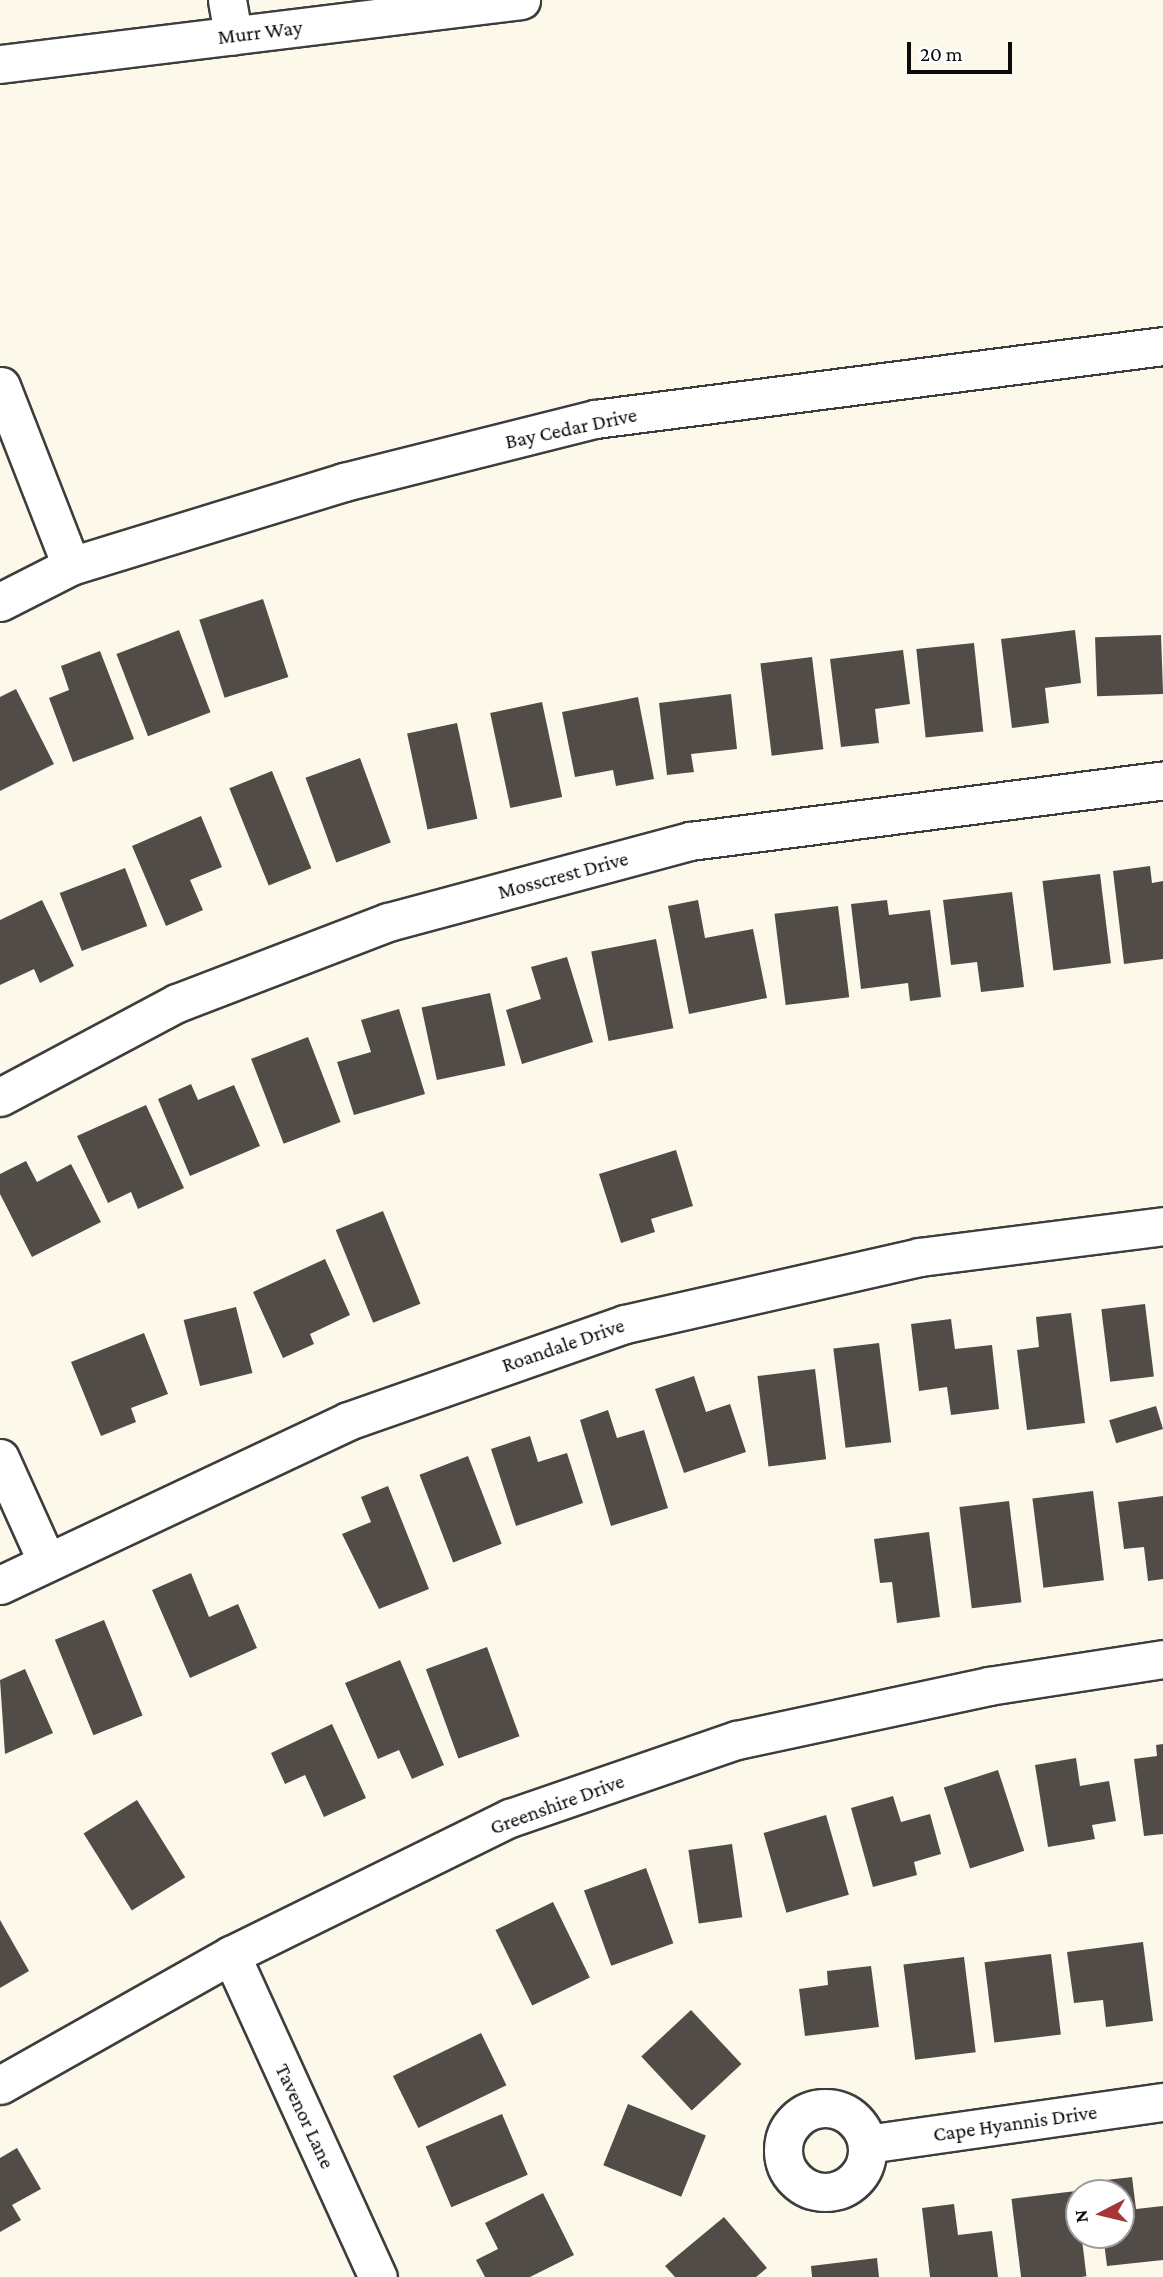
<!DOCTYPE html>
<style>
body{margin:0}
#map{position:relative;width:1163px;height:2277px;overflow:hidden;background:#fcf9ea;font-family:"Crimson Pro",serif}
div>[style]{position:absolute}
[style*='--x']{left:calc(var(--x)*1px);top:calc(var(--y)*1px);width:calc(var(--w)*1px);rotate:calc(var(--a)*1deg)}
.building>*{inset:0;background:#514c48;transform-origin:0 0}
.roads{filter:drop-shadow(2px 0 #3d3d3d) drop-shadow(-2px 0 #3d3d3d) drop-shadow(0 2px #3d3d3d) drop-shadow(0 -2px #3d3d3d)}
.street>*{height:37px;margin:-18.5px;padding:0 18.5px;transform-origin:18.5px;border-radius:18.5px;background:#fff}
.street>.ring{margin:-18.5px;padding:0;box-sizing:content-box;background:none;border:37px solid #fff;border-radius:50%}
span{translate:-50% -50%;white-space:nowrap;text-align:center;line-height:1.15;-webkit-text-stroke:7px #fff;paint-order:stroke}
.street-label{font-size:21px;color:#0a0a0a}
.north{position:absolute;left:1065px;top:2179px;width:70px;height:70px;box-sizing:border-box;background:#fff;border:2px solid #9d9d9d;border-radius:50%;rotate:263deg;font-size:19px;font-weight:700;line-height:28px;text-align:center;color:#0a0a0a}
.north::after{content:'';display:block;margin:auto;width:24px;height:32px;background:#a73536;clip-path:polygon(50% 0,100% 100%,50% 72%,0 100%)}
.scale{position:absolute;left:907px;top:42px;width:105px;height:32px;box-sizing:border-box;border:4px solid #0a0a0a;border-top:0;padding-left:9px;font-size:21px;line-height:24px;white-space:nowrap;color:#0a0a0a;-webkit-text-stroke:5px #fff;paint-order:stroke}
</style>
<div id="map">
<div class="building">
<i style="left:263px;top:599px;width:82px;height:67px;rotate:72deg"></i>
<i style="left:179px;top:630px;width:88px;height:67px;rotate:69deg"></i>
<i style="clip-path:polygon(1075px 630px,1081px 683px,1045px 688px,1049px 723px,1012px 728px,1001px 639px)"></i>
<i style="left:1161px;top:635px;width:59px;height:66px;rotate:88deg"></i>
<i style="left:974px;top:643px;width:89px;height:58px;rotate:84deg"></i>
<i style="clip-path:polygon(903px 650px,910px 704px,875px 709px,879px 743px,841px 747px,830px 659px)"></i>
<i style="clip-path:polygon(100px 651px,134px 739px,73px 762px,49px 698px,69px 690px,61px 666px)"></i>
<i style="left:812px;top:657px;width:93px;height:52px;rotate:83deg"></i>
<i style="clip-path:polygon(16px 689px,54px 764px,0 791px,0 697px)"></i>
<i style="clip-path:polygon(731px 694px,737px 749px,691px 754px,694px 772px,667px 775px,659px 703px)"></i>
<i style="clip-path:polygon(638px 697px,654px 779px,616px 786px,613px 770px,575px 777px,562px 712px)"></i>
<i style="left:542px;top:702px;width:97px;height:53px;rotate:78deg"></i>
<i style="left:457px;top:723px;width:98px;height:51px;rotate:78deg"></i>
<i style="left:360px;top:758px;width:90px;height:58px;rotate:70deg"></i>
<i style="left:272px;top:771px;width:105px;height:46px;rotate:68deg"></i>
<i style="clip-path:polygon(201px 816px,222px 867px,190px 880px,203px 910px,166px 926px,132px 846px)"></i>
<i style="clip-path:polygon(1150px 866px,1152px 883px,1163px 881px,1163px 959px,1124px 964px,1113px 871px)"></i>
<i style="left:125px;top:868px;width:62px;height:70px;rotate:69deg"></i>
<i style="left:1100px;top:874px;width:90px;height:58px;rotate:83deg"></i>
<i style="clip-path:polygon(1012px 892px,1024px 987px,981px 992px,977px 962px,951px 965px,943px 900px)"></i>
<i style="clip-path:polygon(42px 900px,74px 966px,40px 983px,34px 969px,0 985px,0 920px)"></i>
<i style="clip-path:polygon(698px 900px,705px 938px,753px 929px,767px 998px,689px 1014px,668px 906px)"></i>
<i style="clip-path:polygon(887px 900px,889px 915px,930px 910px,941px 997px,910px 1001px,908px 983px,861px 989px,851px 904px)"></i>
<i style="left:838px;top:906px;width:92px;height:64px;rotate:83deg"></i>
<i style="left:656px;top:939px;width:91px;height:66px;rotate:79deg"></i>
<i style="clip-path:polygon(567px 957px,593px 1042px,522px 1064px,506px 1010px,541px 999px,531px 967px)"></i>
<i style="left:490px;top:993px;width:74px;height:70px;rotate:78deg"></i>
<i style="clip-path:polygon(399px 1009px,425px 1094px,354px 1115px,337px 1062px,371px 1052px,361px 1020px)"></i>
<i style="left:308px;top:1037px;width:91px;height:61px;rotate:69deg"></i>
<i style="clip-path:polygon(191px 1084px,198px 1100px,234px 1085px,260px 1146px,190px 1176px,158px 1099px)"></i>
<i style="clip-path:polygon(146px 1105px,184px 1188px,138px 1209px,131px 1192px,108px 1203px,77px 1136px)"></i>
<i style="clip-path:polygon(676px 1150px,693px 1206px,651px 1219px,655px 1232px,621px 1243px,599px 1174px)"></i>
<i style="clip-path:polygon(26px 1161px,37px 1182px,71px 1164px,101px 1222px,32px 1257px,0 1194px,0 1174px)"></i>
<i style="left:383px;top:1211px;width:100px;height:51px;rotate:68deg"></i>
<i style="clip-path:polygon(325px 1259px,350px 1315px,310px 1334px,314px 1344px,283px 1358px,253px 1292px)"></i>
<i style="left:1145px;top:1304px;width:73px;height:44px;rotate:83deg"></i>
<i style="left:236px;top:1307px;width:68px;height:54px;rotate:76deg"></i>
<i style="clip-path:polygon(1071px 1313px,1085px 1423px,1027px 1430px,1017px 1350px,1039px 1347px,1036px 1317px)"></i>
<i style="clip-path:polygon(951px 1319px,955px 1349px,992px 1345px,999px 1409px,951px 1415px,947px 1387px,919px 1391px,911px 1324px)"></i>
<i style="clip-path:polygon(144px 1333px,168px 1394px,131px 1408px,136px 1422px,101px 1436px,71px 1362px)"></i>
<i style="left:879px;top:1343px;width:100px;height:46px;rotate:83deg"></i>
<i style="left:815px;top:1369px;width:91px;height:58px;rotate:83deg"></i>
<i style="clip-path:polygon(694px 1376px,706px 1412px,730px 1404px,746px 1452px,684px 1473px,655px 1389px)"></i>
<i style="left:1156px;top:1406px;width:24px;height:49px;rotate:73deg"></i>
<i style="clip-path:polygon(608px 1410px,617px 1438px,644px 1430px,668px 1508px,611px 1526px,580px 1420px)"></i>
<i style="clip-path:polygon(530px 1436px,538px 1462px,567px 1453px,583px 1503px,516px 1526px,491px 1449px)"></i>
<i style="left:468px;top:1456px;width:94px;height:52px;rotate:69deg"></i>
<i style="clip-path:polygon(388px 1486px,429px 1589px,379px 1609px,342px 1534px,371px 1522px,361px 1497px)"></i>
<i style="left:1093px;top:1491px;width:90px;height:61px;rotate:83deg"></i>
<i style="clip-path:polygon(1163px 1496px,1163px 1579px,1148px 1581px,1144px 1547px,1124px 1549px,1118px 1502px)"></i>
<i style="left:1009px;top:1501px;width:102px;height:50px;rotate:83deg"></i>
<i style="clip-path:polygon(929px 1532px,940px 1617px,897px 1623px,892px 1582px,880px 1583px,874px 1539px)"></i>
<i style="clip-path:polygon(191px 1573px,209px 1617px,238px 1604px,257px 1648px,190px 1678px,152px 1590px)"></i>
<i style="left:104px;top:1620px;width:103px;height:53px;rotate:68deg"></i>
<i style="left:487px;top:1647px;width:95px;height:65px;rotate:70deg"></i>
<i style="clip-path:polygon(400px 1660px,444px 1765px,412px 1779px,399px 1750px,378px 1759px,345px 1683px)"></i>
<i style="clip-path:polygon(25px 1669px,53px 1733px,5px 1754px,0 1680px)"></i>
<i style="clip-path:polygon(332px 1724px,366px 1798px,324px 1817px,305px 1775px,285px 1784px,271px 1753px)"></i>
<i style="clip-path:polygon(1163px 1744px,1163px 1834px,1144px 1836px,1134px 1759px,1157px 1756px,1156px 1745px)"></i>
<i style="clip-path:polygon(1076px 1758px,1080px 1786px,1109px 1781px,1116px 1821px,1092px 1825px,1095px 1839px,1048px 1847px,1035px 1765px)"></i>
<i style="left:998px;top:1770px;width:85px;height:57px;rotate:72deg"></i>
<i style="clip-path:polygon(893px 1796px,901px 1822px,930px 1814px,941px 1854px,914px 1862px,917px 1875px,873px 1887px,851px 1808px)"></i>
<i style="left:137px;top:1800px;width:91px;height:63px;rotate:58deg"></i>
<i style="left:826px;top:1815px;width:83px;height:65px;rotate:74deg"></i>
<i style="left:732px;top:1844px;width:74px;height:44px;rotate:82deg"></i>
<i style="left:646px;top:1868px;width:80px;height:66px;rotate:70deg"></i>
<i style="left:553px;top:1902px;width:84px;height:64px;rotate:64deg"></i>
<i style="clip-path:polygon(0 1920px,29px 1971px,0 1988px)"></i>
<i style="clip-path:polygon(1143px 1942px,1153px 2021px,1106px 2027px,1103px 2000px,1074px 2003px,1067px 1952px)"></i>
<i style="left:1051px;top:1954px;width:81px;height:67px;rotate:83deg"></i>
<i style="left:964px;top:1957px;width:96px;height:61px;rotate:83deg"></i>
<i style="clip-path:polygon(871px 1966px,879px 2027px,805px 2036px,799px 1989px,828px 1985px,827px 1971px)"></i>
<i style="left:691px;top:2010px;width:74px;height:68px;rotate:47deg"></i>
<i style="left:481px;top:2033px;width:58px;height:98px;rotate:64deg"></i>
<i style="left:628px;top:2104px;width:84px;height:66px;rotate:22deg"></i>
<i style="left:502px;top:2114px;width:66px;height:83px;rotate:67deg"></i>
<i style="clip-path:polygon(17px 2148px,41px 2189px,12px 2205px,21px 2220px,0 2232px,0 2158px)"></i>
<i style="clip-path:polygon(1132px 2177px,1136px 2209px,1163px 2206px,1163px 2260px,1107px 2266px,1103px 2235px,1121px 2235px,1121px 2193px,1098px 2193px,1097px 2181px)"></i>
<i style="left:1076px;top:2191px;width:86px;height:65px;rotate:83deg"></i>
<i style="clip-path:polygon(543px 2193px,574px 2255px,530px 2277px,485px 2277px,476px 2260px,498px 2249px,485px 2223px)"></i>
<i style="clip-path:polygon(954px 2204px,958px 2235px,992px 2231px,998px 2277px,930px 2277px,922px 2208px)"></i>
<i style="clip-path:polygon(724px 2217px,767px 2268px,756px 2277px,675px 2277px,665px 2266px)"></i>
<i style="clip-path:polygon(877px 2258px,879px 2277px,812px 2277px,811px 2266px)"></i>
</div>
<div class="roads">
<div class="street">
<i style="--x:227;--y:0;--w:36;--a:80"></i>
<i style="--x:0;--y:64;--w:525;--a:-7"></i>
<i style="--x:1;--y:386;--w:193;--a:68.7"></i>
<i style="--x:0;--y:602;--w:80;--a:-26.9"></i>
<i style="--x:71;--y:566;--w:286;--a:-17.1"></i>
<i style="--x:344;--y:482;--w:259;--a:-14.1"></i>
<i style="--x:595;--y:419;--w:573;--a:-7.32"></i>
<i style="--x:0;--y:1097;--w:200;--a:-28"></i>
<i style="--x:177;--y:1003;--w:226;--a:-21"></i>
<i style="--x:388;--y:922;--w:313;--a:-15"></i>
<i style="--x:690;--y:841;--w:477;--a:-7.3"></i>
<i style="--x:0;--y:1458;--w:112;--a:65.7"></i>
<i style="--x:0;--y:1585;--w:385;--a:-25.2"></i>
<i style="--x:348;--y:1421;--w:293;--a:-19.3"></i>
<i style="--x:625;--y:1324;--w:302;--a:-12.8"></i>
<i style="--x:919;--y:1257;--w:246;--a:-7.2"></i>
<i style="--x:231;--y:1955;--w:354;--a:65.5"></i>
<i style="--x:0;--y:2085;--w:265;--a:-29.4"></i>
<i style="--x:231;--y:1955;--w:311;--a:-26.2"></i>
<i style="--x:510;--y:1818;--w:240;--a:-19"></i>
<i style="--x:737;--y:1740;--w:258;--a:-12.1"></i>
<i style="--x:989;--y:1686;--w:176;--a:-8.8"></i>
<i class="ring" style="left:783px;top:2108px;width:47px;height:47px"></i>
<i style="--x:867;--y:2144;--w:299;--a:-8.1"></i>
</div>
</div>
<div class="street-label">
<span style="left:260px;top:32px;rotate:-7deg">Murr Way</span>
<span style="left:571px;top:428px;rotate:-12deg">Bay Cedar Drive</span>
<span style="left:563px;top:875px;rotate:-15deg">Mosscrest Drive</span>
<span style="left:563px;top:1345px;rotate:-19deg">Roandale Drive</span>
<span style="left:557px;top:1804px;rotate:-20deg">Greenshire Drive</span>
<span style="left:305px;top:2116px;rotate:65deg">Tavenor Lane</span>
<span style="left:1015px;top:2123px;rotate:-8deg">Cape Hyannis Drive</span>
</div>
<div class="north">N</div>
<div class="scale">20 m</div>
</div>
